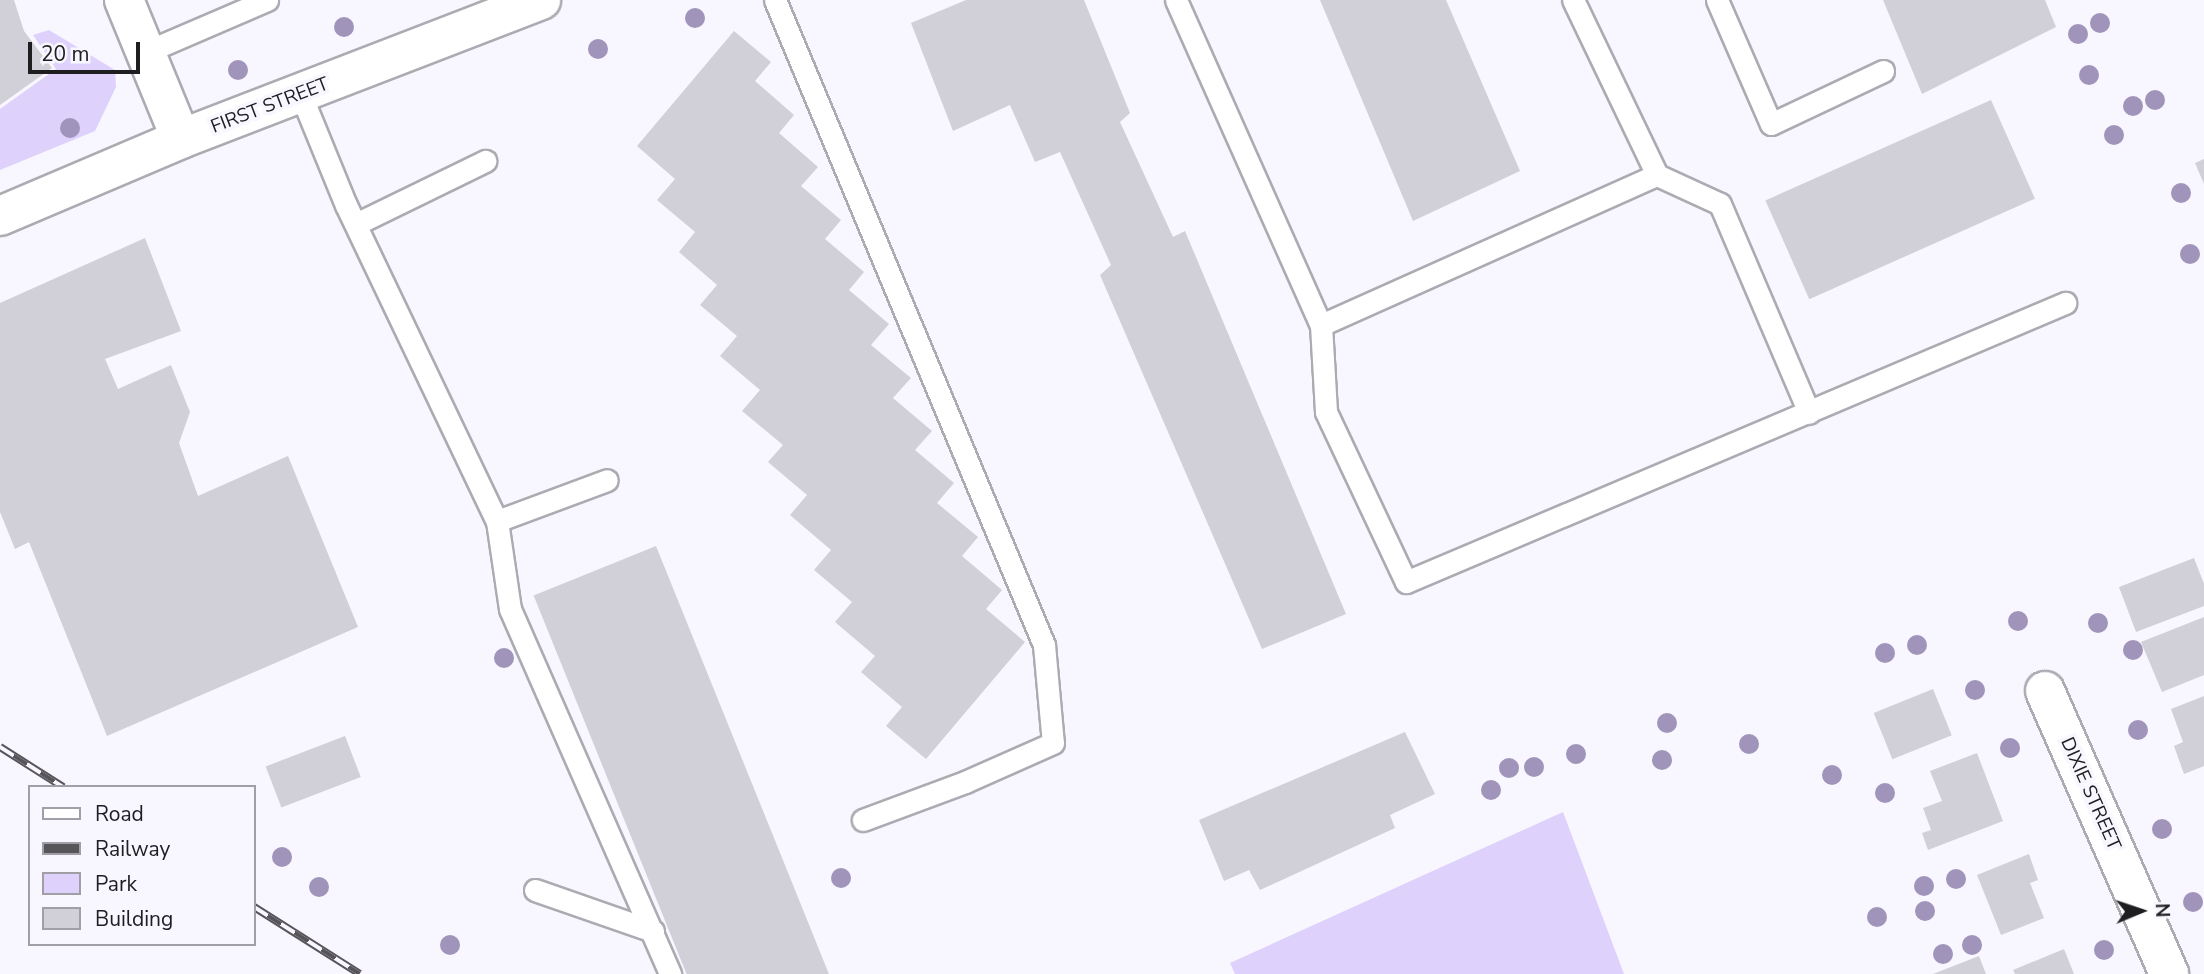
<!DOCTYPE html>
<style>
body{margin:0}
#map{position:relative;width:2204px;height:974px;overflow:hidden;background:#f8f6fe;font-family:"Nunito Sans",sans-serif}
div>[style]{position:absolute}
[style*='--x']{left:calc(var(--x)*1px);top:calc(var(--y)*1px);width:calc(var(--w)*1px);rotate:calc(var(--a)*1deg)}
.green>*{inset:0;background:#ded1fc}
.building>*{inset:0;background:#d1cfd7;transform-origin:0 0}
.roads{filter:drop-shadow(2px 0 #adaab2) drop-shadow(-2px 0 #adaab2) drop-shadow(0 2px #adaab2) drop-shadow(0 -2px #adaab2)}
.lane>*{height:21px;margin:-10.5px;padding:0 10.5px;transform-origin:10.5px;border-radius:10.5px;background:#fff}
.street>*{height:38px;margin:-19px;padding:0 19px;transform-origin:19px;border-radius:19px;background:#fff}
.secondary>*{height:38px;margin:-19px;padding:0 19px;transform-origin:19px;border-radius:19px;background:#fff}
.rail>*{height:8px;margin-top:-4px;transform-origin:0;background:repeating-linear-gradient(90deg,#f8f6fe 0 16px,#57555a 0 32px);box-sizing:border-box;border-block:2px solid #57555a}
.trees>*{width:20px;height:20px;margin:-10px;border-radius:50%;background:#a194ba}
span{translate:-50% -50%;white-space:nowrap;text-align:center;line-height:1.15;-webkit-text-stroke:7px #f8f6fe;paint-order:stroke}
.street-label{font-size:19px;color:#1e1d20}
.legend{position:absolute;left:28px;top:785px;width:228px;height:161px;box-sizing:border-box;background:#f8f6fe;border:2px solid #a19fa5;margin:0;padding:9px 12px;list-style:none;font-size:21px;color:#1e1d20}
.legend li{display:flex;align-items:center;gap:14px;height:35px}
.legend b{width:35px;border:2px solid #a19fa5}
.north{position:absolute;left:2106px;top:876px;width:70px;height:70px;-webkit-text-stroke:5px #f8f6fe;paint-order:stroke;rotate:88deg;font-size:19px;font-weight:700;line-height:28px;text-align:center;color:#1e1d20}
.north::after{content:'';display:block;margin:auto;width:24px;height:32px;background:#1e1d20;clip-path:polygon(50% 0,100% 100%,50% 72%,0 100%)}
.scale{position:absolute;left:28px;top:42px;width:112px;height:32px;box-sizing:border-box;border:4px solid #1e1d20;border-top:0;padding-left:9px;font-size:21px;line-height:24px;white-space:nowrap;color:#1e1d20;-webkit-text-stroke:5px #f8f6fe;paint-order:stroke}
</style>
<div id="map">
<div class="green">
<i style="clip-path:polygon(49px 30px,115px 70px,116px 87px,95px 131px,0 170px,0 109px,56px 69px,33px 35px)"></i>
<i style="clip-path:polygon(1563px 812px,1624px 974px,1235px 974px,1230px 963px)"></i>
</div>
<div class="building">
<i style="clip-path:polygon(0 0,14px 0,24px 31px,52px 68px,0 105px)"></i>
<i style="clip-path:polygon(966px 0,1084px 0,1130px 113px,1120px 122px,1173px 237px,1185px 231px,1346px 614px,1262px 649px,1100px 275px,1111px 265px,1060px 152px,1035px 162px,1010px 105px,953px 131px,911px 23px)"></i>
<i style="clip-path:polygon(1320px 0,1446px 0,1520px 171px,1413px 221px)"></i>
<i style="clip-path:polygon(1883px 0,2045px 0,2056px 27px,1922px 94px)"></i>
<i style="clip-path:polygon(734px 31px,771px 62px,755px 81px,794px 115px,779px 133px,818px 167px,801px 186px,841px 220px,825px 239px,864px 272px,849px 290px,889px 324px,871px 345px,911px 378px,893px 398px,932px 431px,915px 450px,954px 483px,937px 503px,978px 537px,962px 556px,1002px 590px,986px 609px,1025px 642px,926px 759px,886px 726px,902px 707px,861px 672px,875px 656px,835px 622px,852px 602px,814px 570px,831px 550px,790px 515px,807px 495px,768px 462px,783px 445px,742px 411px,760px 390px,720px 356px,737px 336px,700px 305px,717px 285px,679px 252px,695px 232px,657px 200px,675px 179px,637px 146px)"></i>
<i style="left:1991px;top:100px;width:108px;height:247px;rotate:66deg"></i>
<i style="clip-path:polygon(2204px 159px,2204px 184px,2195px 163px)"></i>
<i style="clip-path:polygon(145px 238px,181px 331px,105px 359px,118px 389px,171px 365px,190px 412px,179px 443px,198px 496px,288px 456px,358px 627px,107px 736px,29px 542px,15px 549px,0 512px,0 303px)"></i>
<i style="left:656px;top:546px;width:462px;height:132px;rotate:68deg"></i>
<i style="clip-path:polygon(2194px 558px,2204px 584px,2204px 606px,2136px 632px,2119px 587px)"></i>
<i style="clip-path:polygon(2204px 617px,2204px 675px,2162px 692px,2141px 642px)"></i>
<i style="left:1933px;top:689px;width:50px;height:64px;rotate:68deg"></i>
<i style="clip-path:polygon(2204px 696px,2204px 766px,2184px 774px,2174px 746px,2183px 742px,2171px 709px)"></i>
<i style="clip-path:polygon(1405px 732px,1435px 794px,1390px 815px,1395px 828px,1260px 890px,1249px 870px,1224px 881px,1199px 820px)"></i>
<i style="left:345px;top:736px;width:44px;height:85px;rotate:69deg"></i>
<i style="clip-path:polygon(1977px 753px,2003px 821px,1928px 850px,1922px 833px,1931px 830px,1923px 808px,1942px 801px,1930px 771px)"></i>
<i style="clip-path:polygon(2029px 854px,2038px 880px,2030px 883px,2044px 918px,2001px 935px,1977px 875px)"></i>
<i style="clip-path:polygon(2064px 949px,2074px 974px,2015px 974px,2013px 970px)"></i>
<i style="clip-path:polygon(1979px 956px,1986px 974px,1933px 974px)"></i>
</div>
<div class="roads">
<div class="lane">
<i style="--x:775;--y:0;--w:699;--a:67.36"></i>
<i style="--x:1044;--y:645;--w:98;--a:84.8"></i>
<i style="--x:1053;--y:743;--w:96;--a:156.1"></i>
<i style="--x:965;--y:782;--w:109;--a:159.6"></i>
<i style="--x:1176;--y:0;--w:356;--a:66"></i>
<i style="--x:1321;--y:325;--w:87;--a:86.7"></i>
<i style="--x:1326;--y:412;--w:188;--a:64.8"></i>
<i style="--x:1406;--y:582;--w:716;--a:-22.95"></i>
<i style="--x:1717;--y:0;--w:135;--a:66.5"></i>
<i style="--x:1771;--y:124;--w:124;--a:-25.3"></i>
<i style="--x:146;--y:52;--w:132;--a:-23.3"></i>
<i style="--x:301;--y:95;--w:119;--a:67.8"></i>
<i style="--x:346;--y:205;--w:350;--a:64.5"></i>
<i style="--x:497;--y:521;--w:89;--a:81.6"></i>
<i style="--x:510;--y:609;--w:399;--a:66.3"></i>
<i style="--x:1657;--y:175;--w:69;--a:24.7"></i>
<i style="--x:1720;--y:204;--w:227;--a:66.9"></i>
<i style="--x:356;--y:224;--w:144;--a:-26"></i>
<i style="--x:1321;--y:325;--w:368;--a:-24.1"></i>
<i style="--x:1657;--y:175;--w:194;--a:-115.6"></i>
<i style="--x:497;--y:521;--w:117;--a:-20.4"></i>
<i style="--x:535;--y:890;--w:125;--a:19.2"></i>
</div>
<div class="street">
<i style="--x:124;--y:0;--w:150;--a:67.7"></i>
<i style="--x:2045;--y:691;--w:309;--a:66.3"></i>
</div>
<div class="secondary">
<i style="--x:0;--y:216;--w:197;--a:-23"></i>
<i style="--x:181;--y:139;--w:386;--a:-21.1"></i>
</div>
</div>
<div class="rail">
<i style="--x:0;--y:747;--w:75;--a:32.4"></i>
<i style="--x:254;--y:907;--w:125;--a:32.3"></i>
</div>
<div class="trees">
<i style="left:695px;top:18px"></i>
<i style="left:2100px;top:23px"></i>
<i style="left:344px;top:27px"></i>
<i style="left:2078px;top:34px"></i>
<i style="left:598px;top:49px"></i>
<i style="left:238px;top:70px"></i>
<i style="left:2089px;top:75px"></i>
<i style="left:2155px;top:100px"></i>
<i style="left:2133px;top:106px"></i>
<i style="left:70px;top:128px"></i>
<i style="left:2114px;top:135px"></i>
<i style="left:2181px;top:193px"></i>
<i style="left:2190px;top:254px"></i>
<i style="left:2018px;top:621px"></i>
<i style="left:2098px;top:623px"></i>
<i style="left:1917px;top:645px"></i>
<i style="left:2133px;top:650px"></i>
<i style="left:1885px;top:653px"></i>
<i style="left:504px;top:658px"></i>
<i style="left:1975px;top:690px"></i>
<i style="left:1667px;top:723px"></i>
<i style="left:2138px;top:730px"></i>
<i style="left:1749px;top:744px"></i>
<i style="left:2010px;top:748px"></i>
<i style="left:1576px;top:754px"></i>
<i style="left:1662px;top:760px"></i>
<i style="left:1534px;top:767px"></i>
<i style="left:1509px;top:768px"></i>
<i style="left:1832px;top:775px"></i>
<i style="left:1491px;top:790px"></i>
<i style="left:1885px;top:793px"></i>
<i style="left:2162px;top:829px"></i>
<i style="left:282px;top:857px"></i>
<i style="left:841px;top:878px"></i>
<i style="left:1956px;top:879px"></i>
<i style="left:1924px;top:886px"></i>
<i style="left:319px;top:887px"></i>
<i style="left:2193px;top:902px"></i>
<i style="left:1925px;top:911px"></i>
<i style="left:1877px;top:917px"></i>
<i style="left:450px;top:945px"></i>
<i style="left:1972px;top:945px"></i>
<i style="left:2104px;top:950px"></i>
<i style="left:1943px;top:954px"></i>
</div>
<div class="street-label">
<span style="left:270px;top:106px;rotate:-21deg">FIRST STREET</span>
<span style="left:2090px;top:794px;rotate:66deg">DIXIE STREET</span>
</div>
<ul class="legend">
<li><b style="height:9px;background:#fff"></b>Road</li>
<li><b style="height:9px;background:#57555a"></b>Railway</li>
<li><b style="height:19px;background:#ded1fc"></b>Park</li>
<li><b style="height:19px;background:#d1cfd7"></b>Building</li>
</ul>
<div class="north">N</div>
<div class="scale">20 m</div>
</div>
